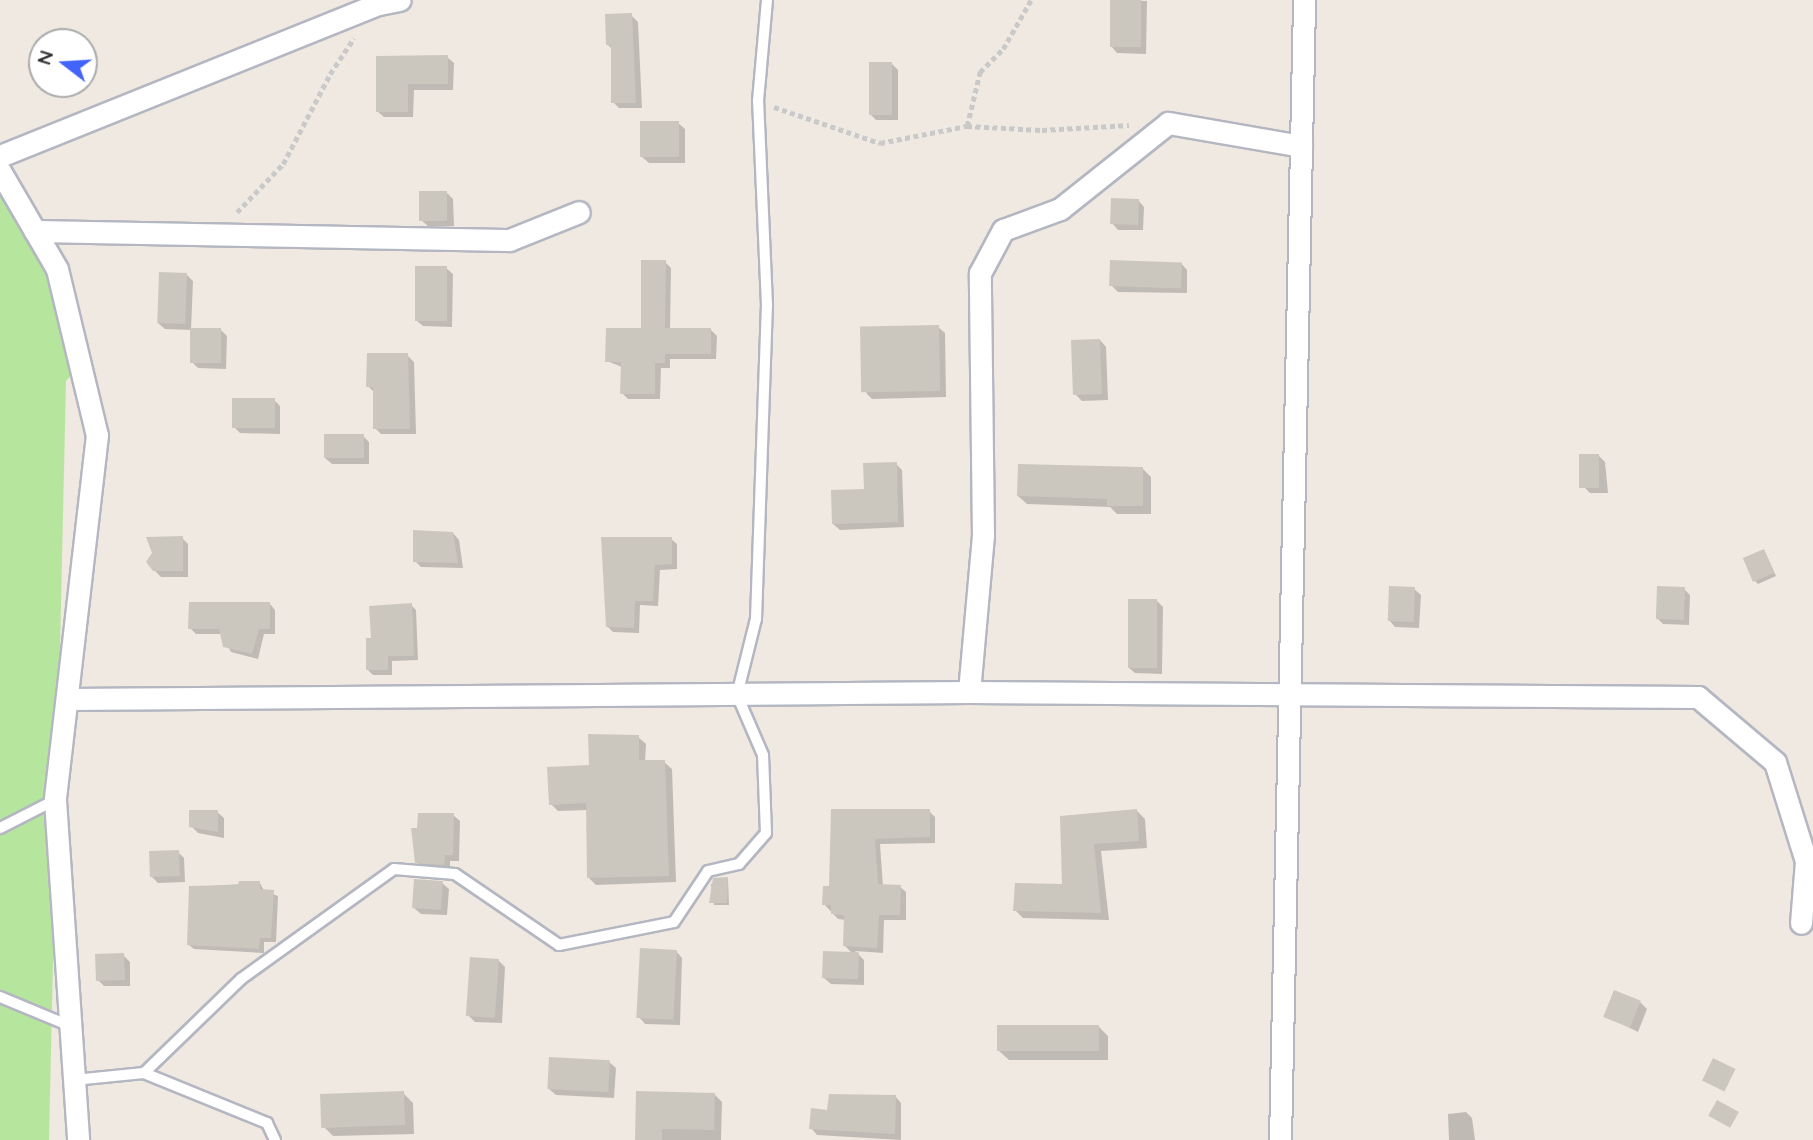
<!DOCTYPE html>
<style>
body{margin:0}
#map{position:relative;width:1813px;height:1140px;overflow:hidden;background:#efe9e1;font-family:Quicksand,sans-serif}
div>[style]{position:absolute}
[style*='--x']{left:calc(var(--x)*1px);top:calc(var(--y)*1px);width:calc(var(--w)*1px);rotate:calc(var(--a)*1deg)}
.green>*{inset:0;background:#b6e59e}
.shadow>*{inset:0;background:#0003}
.building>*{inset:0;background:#cbc7bf;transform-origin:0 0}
.path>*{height:4.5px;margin-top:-2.25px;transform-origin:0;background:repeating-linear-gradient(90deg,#c9c9c9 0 5px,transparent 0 8.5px)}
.roads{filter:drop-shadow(2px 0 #b4b7c1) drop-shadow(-2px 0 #b4b7c1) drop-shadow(0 2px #b4b7c1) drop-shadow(0 -2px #b4b7c1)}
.lane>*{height:10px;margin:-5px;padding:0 5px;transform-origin:5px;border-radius:5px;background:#fff}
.street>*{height:21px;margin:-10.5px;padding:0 10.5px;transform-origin:10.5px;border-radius:10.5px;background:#fff}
span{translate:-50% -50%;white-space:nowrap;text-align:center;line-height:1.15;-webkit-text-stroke:6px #fff;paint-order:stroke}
.north{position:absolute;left:28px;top:28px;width:70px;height:70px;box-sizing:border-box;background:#fff;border:2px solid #ababab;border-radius:50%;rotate:287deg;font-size:19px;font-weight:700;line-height:28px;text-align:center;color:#2e2e2e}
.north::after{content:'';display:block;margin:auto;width:24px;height:32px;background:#4264fb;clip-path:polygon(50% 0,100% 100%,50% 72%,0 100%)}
</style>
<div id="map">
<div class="green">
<i style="clip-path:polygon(0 171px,57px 269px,80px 365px,66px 381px,49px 1140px,0 1140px)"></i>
</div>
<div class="shadow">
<i style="clip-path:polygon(1112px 0,1147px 1px,1146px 54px,1117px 53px,1111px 46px)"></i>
<i style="clip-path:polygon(631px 15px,638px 22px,642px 108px,619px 108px,613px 102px,612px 49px,608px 45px)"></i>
<i style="clip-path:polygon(447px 57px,454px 63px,453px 90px,414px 90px,413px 117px,384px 117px,377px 111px,378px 58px)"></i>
<i style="clip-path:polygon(892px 64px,898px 70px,898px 120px,876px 120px,870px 114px)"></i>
<i style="clip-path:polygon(678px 123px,685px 129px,685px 163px,649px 163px,642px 157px)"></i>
<i style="clip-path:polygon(447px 193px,453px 199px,454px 226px,428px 226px,421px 220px)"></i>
<i style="clip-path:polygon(1138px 200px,1144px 207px,1143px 230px,1118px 230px,1112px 223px)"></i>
<i style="clip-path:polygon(665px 262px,671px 268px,670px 330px,711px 330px,717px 336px,716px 359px,670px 359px,670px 368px,661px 368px,660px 399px,628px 399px,622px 393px,622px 367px,607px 361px,642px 330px)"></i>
<i style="clip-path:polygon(1181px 263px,1187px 270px,1187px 293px,1118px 292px,1112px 286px)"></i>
<i style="clip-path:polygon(446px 268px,453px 274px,452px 327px,423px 326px,416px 320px)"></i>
<i style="clip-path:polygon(187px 275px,193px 281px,191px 330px,221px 330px,227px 336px,226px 369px,198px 368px,192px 362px,192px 330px,165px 329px,158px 323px)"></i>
<i style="clip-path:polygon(938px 327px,945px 333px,946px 397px,872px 399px,866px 393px)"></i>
<i style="clip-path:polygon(1100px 340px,1106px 347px,1108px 400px,1082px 401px,1076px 395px)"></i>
<i style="clip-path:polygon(407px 355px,414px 362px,416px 434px,381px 434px,375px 428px,375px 393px,368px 386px)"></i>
<i style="clip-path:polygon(274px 400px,280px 406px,280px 434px,240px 433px,234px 427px)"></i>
<i style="clip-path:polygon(363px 436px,369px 442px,369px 464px,332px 464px,325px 458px)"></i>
<i style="clip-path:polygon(1598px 455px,1605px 462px,1608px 493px,1590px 493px,1584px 487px)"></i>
<i style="clip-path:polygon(896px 464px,902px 470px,904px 527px,840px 530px,833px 524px)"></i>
<i style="clip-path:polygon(1142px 468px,1151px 477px,1151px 514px,1117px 514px,1110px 507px,1027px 504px,1018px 496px)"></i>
<i style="clip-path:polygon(453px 533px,459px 540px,463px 568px,421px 567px,415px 561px)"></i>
<i style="clip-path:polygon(182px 538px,188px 544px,188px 577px,161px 577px,154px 570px)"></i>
<i style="clip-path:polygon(671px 539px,677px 544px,677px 569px,660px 570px,658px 606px,640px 605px,639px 633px,613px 632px,607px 626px)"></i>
<i style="clip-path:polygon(1766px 554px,1776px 576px,1758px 584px,1755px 581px)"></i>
<i style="clip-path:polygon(1414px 589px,1421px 595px,1419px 628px,1395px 627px,1389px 620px)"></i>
<i style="clip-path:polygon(1684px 589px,1690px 595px,1689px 625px,1663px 624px,1657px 618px)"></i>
<i style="clip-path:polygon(1157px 601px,1163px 607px,1162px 674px,1135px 673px,1128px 667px)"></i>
<i style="clip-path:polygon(270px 604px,275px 610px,275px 634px,264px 634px,258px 659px,231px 652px,222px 634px,196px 634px,190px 628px)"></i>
<i style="clip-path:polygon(411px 605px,416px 610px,418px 660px,392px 661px,392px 675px,373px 675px,368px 670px,373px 640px)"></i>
<i style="clip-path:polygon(638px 737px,646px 744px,645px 762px,664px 762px,672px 769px,676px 882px,596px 885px,589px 878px,588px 810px,558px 811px,551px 804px,590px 767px)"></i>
<i style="clip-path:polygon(833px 811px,929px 811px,935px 817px,935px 843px,880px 844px,883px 886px,900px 887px,906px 892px,906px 920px,884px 920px,883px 953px,855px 951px,864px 960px,864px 985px,831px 984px,824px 978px,853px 954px,844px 945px,846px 920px,838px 919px,824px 904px,831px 888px)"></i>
<i style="clip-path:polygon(1137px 811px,1145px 819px,1147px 848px,1101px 851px,1109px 920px,1023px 918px,1015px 910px,1064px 885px,1062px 818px)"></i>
<i style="clip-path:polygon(217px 812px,224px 818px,224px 838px,198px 833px,191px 826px)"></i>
<i style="clip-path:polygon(453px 815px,460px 821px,459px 861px,450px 861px,450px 871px,423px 868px,417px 862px)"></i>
<i style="clip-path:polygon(178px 852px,184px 858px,185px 882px,158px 883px,152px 877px)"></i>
<i style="clip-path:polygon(728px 879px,729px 905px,714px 905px,711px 884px)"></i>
<i style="clip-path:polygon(260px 883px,264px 891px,278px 896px,276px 942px,264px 942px,264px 953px,194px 949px,189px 945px,191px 887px)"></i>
<i style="clip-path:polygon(442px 883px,449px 889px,447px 915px,421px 914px,414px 908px)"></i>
<i style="clip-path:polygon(676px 951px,682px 958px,680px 1025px,645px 1024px,639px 1017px)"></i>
<i style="clip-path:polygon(123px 955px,130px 962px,130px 986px,104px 986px,98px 980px)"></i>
<i style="clip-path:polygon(498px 960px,505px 967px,502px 1023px,475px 1022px,469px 1016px)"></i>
<i style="clip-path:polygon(1640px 1002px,1647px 1009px,1638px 1032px,1606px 1016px)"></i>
<i style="clip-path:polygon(1098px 1026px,1108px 1036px,1108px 1060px,1009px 1060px,999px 1051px)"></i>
<i style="clip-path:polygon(609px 1062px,616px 1068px,614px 1098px,556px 1095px,549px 1089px)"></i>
<i style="clip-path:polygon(403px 1093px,413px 1103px,414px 1134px,333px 1136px,323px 1126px)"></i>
<i style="clip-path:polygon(714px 1094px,722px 1102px,721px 1140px,637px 1140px)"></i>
<i style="clip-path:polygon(895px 1096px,901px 1103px,901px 1140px,817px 1135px,811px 1128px)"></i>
<i style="clip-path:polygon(1466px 1112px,1472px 1118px,1475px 1140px,1449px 1140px,1448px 1114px)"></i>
</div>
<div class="building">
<i style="left:1110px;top:0;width:31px;height:47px"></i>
<i style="clip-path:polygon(632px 13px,636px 103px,611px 103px,611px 45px,606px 45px,605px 14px)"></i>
<i style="clip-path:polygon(448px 55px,448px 84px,408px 84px,408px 112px,376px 112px,376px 56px)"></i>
<i style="left:869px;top:62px;width:23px;height:53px"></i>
<i style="left:640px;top:121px;width:39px;height:36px"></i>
<i style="left:419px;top:191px;width:28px;height:30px"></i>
<i style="left:1111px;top:198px;width:28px;height:26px;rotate:2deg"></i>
<i style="clip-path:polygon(641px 260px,666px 260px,665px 328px,711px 328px,711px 354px,665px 354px,665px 363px,655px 363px,655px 394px,620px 394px,621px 362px,605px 362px,606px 328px,641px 328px)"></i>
<i style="left:1110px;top:260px;width:72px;height:26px;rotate:2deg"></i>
<i style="left:415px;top:266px;width:32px;height:55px"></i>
<i style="left:159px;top:272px;width:28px;height:51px;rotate:2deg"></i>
<i style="left:939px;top:325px;width:66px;height:79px;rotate:89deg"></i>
<i style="left:190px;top:328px;width:31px;height:35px"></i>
<i style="left:1100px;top:339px;width:55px;height:29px;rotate:88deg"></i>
<i style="clip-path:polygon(367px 353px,408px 353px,410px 429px,373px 429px,373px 387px,366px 387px)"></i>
<i style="left:232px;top:398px;width:43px;height:30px"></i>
<i style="left:324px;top:434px;width:40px;height:24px"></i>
<i style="left:1579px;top:454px;width:20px;height:34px"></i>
<i style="clip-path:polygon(897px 462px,898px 522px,832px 524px,831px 490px,864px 489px,863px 463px)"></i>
<i style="clip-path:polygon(1018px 464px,1143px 467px,1143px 506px,1107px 506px,1107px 499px,1017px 496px)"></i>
<i style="clip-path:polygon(413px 530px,453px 532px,458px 563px,413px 562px)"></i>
<i style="clip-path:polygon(183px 536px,183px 571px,153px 571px,146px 562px,152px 553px,146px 537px)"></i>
<i style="clip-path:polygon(601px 537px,672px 537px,672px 564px,655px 565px,653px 601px,635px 601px,634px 628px,606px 627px)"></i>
<i style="left:1764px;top:549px;width:26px;height:23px;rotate:67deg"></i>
<i style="left:1389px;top:586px;width:26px;height:35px;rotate:2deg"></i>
<i style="left:1657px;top:586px;width:28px;height:33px;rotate:2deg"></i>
<i style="left:1128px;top:599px;width:29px;height:69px"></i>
<i style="clip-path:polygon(189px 602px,270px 602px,270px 629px,259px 629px,252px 654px,223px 647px,219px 629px,188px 629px)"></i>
<i style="clip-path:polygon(412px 603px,414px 656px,388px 656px,388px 670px,366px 670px,366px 638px,371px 638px,369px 606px)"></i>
<i style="clip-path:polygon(588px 734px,639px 735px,639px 760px,665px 760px,669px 876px,587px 878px,586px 803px,549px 805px,547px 767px,589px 765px)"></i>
<i style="clip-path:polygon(831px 809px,930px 809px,930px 837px,875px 839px,878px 884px,901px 885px,900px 915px,879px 915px,877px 948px,843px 946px,844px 915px,831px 914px,831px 905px,822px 905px,823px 886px,829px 886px)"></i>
<i style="clip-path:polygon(1137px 809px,1139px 841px,1094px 844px,1101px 913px,1013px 911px,1015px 883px,1062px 884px,1060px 816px)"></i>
<i style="clip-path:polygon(189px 810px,218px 810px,218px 832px,189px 827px)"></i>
<i style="clip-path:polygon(418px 813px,454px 813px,453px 855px,445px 855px,444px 865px,415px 863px,411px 828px,417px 828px)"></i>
<i style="left:179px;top:850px;width:26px;height:30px;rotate:88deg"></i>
<i style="clip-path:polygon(728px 877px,727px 903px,709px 903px,713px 878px)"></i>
<i style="left:414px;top:879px;width:29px;height:29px;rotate:4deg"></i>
<i style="clip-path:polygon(239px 881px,260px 881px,260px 889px,274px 890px,271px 938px,260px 938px,259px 949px,187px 945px,189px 886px,238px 885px)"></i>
<i style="left:640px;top:948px;width:37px;height:70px;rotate:3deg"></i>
<i style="left:823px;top:951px;width:36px;height:27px;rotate:2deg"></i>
<i style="left:124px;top:953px;width:27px;height:29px;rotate:88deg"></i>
<i style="left:470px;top:957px;width:29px;height:59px;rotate:4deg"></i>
<i style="left:1614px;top:990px;width:29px;height:29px;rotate:22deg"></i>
<i style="left:997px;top:1025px;width:102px;height:26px"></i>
<i style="left:549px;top:1057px;width:61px;height:32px;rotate:3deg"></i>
<i style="left:1713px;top:1058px;width:25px;height:25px;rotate:26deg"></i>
<i style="left:404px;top:1091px;width:34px;height:84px;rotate:88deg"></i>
<i style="clip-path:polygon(636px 1091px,715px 1093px,714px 1130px,662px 1129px,662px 1140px,635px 1140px)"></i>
<i style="clip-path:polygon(829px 1094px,896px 1095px,895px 1134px,809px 1129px,811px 1108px,827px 1110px)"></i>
<i style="left:1717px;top:1100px;width:25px;height:18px;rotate:29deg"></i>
</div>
<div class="path">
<i style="--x:774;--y:107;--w:112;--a:18.8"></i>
<i style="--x:880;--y:143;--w:89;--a:-11.1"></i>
<i style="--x:967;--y:126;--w:75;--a:3.1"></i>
<i style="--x:1042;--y:130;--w:87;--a:-3.3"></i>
<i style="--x:967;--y:126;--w:56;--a:-76.5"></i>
<i style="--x:980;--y:72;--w:33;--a:-45"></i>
<i style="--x:1003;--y:49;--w:56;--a:-60.3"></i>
<i style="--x:237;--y:212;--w:66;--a:-46.2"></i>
<i style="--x:283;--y:164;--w:102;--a:-62.4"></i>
<i style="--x:330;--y:74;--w:43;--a:-56.3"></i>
</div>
<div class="roads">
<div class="lane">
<i style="--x:0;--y:828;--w:62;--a:-27"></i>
<i style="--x:0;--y:997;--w:76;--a:22.5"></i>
<i style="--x:144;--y:1073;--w:133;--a:22.1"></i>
<i style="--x:267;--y:1123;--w:19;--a:65"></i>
<i style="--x:74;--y:1080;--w:70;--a:-5.7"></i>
<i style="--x:144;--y:1073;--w:135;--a:-44.1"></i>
<i style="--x:241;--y:979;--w:188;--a:-35.7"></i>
<i style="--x:394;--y:869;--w:61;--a:4.7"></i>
<i style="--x:455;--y:874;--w:126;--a:34.3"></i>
<i style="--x:559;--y:945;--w:117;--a:-11.3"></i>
<i style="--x:674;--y:922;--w:61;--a:-56.3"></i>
<i style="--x:708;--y:871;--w:32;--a:-13"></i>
<i style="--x:739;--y:864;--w:41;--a:-48.9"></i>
<i style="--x:766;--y:833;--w:78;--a:-92.2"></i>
<i style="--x:763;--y:755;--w:65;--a:-113.4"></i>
<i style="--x:737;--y:695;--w:78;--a:-76"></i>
<i style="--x:756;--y:619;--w:314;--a:-88"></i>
<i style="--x:767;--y:305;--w:204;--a:-92.5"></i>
<i style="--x:758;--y:101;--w:101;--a:-84.9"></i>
</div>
<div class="street">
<i style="--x:0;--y:156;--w:408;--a:-21.9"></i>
<i style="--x:379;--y:4;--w:21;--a:-11"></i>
<i style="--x:0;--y:171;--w:113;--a:59.8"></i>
<i style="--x:57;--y:269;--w:171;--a:76.5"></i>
<i style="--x:97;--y:435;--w:367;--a:96.6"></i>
<i style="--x:55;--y:800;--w:341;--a:86.1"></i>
<i style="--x:35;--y:231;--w:474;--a:1.1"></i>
<i style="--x:509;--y:240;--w:75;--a:-21.8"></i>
<i style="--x:969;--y:692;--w:157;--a:-84.9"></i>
<i style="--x:983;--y:536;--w:263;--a:-90.7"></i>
<i style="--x:980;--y:273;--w:49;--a:-61.9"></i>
<i style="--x:1003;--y:230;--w:61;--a:-20.2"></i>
<i style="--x:1060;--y:209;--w:138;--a:-38.5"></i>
<i style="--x:1168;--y:123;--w:135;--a:9.8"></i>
<i style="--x:67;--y:699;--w:902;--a:-0.44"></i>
<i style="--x:969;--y:692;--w:729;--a:0.39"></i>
<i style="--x:1698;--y:697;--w:101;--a:40.2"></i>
<i style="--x:1775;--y:762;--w:104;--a:72.6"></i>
<i style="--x:1806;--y:861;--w:62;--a:94.6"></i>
<i style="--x:1280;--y:1140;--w:1140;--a:-88.79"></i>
</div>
</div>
<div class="north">N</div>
</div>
